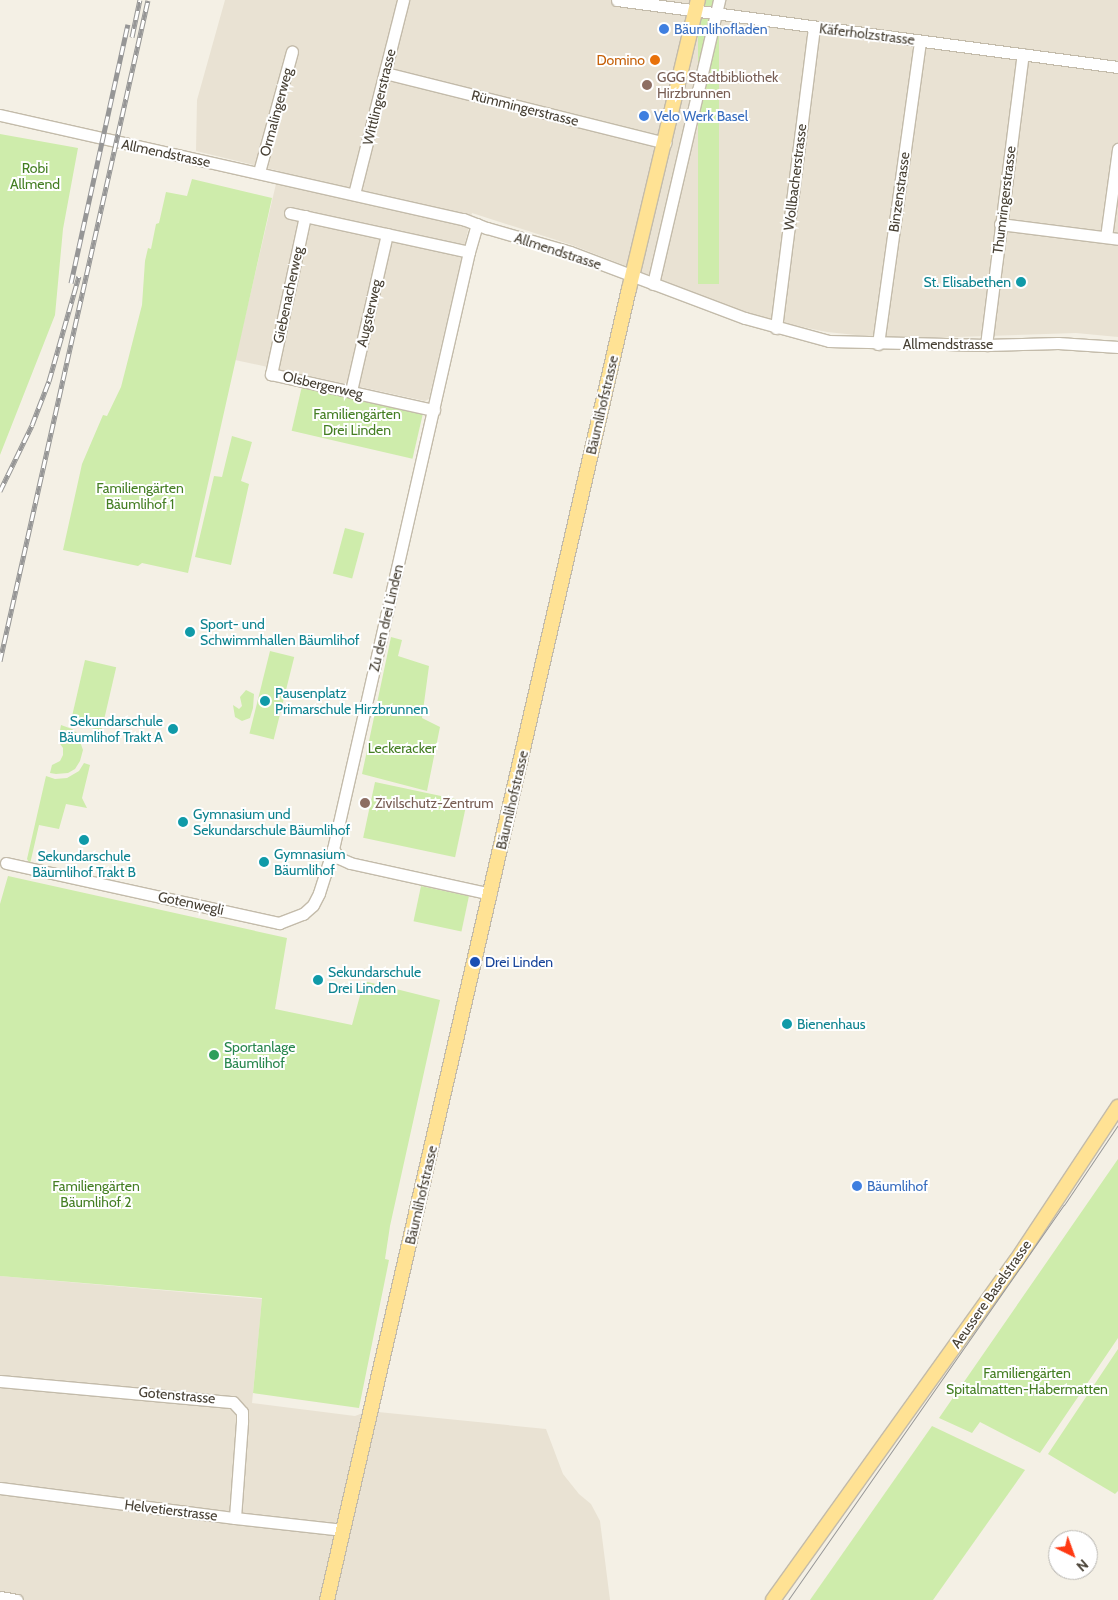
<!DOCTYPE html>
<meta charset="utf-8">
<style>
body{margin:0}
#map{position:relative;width:1118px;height:1600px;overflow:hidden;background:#f4f0e5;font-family:Cabin,sans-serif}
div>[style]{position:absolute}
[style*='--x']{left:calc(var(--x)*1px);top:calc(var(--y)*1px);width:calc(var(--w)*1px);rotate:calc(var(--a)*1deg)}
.residential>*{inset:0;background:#e9e2d3}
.green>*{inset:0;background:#ceecab;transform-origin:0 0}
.roads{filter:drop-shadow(1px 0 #c3bbaa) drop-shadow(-1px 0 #c3bbaa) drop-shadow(0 1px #c3bbaa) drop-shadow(0 -1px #c3bbaa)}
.minor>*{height:11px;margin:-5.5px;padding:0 5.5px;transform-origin:5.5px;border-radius:5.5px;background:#fff}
.major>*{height:14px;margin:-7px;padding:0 7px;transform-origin:7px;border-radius:7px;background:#ffe294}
.tram>*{height:1px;margin:-0.5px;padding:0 0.5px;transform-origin:0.5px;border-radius:0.5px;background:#969696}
.rail>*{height:5px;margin-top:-2.5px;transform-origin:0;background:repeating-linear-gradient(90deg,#fff 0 9px,#969696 0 18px);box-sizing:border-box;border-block:1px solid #969696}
.dots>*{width:14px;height:14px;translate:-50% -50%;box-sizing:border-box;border:2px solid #fff;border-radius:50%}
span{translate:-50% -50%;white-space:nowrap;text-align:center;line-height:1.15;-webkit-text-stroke:4px #fff;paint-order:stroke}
.shop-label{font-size:14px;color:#366cbe}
.left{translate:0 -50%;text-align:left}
.street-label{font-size:14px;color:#474034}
.food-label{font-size:14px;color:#c56008}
.right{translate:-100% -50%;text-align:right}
.education-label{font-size:14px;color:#785e54}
.park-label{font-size:14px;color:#447e23}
.culture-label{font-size:14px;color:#0d838f}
.transit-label{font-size:14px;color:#164399}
.leisure-label{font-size:14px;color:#27864d}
.north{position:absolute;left:1048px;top:1530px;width:50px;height:50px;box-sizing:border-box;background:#fff;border:1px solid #b5b3ae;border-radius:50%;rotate:138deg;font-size:14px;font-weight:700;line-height:20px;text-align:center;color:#474034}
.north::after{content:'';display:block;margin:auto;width:18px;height:22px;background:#ff3912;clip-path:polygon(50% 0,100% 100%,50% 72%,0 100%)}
</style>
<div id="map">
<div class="residential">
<i style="clip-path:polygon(225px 0,1118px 0,1118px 337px,1076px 333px,895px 339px,827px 332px,788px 324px,739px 310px,572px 245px,472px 213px,429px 399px,425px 401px,235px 360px,279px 171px,196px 151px,197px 100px)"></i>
<i style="clip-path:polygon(0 1276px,262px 1299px,252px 1403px,355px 1416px,368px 1411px,546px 1429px,563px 1474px,579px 1494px,591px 1504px,600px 1521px,610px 1600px,0 1600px)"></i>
</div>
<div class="green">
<i style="left:698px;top:0;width:21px;height:284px"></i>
<i style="clip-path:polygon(0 134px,78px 148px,63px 229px,55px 315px,0 455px)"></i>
<i style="clip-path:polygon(192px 179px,272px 198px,188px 573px,142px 563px,138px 566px,63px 550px,82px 464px,103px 415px,107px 416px,121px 387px,142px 305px,145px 261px,148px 248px,151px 249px,156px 224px,159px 223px,166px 192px,187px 196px)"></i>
<i style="left:302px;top:386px;width:124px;height:46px;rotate:13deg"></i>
<i style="clip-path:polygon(232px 436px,252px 442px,241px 481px,249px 484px,231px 565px,195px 557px,214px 476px,222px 477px)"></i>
<i style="left:345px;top:528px;width:20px;height:47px;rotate:15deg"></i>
<i style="clip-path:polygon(391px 637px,402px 640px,398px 656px,429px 666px,422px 718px,440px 727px,427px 791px,362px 774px)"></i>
<i style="left:270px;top:651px;width:25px;height:85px;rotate:14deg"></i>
<i style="left:85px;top:660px;width:32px;height:65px;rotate:13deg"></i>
<i style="clip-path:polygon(246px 690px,254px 694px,253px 708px,250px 718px,242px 721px,235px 717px,233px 705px,239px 709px,242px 706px,240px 697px)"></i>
<i style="clip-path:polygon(61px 725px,72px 729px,77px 733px,83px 750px,80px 761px,75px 769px,68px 773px,56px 774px,50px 773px,52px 765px,60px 761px,63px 755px,63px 748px,58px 741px)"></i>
<i style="clip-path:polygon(84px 763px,90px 765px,82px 798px,87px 808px,66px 804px,59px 829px,39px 825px,30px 864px,27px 859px,46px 776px,55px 779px,67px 778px,79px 771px)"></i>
<i style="left:375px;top:782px;width:94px;height:57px;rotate:12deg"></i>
<i style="clip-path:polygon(8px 876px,287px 938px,275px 1009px,352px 1025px,364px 981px,440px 1000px,390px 1226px,385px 1259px,389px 1260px,359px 1408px,253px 1393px,262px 1298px,0 1276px,0 904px)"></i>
<i style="left:421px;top:886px;width:49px;height:36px;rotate:12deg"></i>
<i style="clip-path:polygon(1118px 1159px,1118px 1338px,1040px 1453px,980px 1422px,972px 1433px,939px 1418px)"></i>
<i style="clip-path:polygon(1118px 1349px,1118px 1491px,1115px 1494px,1048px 1454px)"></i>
<i style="clip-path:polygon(932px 1426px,1025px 1470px,933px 1600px,810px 1600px)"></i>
</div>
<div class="roads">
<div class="minor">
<i style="--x:617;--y:0;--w:505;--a:7.62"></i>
<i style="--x:385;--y:73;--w:289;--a:14"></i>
<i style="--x:0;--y:115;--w:475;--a:12.7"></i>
<i style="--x:463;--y:219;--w:26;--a:21"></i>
<i style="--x:487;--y:228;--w:86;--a:16.1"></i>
<i style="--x:570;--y:252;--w:187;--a:20.7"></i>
<i style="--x:745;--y:318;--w:87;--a:15.3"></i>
<i style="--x:829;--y:341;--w:157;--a:1.5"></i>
<i style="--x:986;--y:345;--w:72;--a:-1.6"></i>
<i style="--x:1058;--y:343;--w:60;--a:3.8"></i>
<i style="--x:259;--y:172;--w:125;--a:-74.7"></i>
<i style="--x:354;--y:194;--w:200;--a:-75.8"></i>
<i style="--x:290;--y:213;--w:183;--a:12.3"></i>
<i style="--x:305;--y:216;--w:162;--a:102.1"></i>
<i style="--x:271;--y:374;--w:167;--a:12.5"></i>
<i style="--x:1000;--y:224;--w:119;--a:7.2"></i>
<i style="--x:1106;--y:237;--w:89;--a:-82.2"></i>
<i style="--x:653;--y:284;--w:292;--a:-76.9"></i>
<i style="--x:776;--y:328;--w:303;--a:-82.8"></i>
<i style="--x:878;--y:344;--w:306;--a:-82.1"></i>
<i style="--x:986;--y:345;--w:293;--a:-82.8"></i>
<i style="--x:351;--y:391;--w:161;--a:-77.1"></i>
<i style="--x:333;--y:849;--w:11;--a:56"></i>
<i style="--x:339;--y:858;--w:12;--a:24"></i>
<i style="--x:350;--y:863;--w:144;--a:12.4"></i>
<i style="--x:6;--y:863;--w:280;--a:12.4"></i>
<i style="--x:279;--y:923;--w:26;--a:-21"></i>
<i style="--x:303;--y:914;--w:13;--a:-42"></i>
<i style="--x:313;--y:905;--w:13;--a:-63"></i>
<i style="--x:319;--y:893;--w:46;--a:-72.3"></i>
<i style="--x:333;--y:849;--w:612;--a:-77.17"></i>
<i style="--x:469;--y:252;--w:29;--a:-74"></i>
<i style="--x:0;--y:1381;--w:234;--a:5.2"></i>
<i style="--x:233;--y:1402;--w:13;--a:48"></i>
<i style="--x:242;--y:1412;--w:10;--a:90"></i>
<i style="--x:242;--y:1422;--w:96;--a:94.2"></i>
<i style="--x:0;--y:1488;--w:237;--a:7.3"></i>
<i style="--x:235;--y:1518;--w:109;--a:6.3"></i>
<i style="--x:0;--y:1597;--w:17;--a:10"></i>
</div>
<div class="major">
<i style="--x:327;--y:1600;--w:1345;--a:-77.03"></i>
<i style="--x:629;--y:289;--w:297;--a:-76.6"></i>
<i style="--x:773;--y:1600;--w:417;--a:-54.4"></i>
<i style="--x:1016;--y:1261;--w:185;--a:-56.5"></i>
</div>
</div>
<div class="tram">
<i style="--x:788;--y:1600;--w:482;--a:-55.1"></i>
<i style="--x:1064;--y:1205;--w:97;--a:-56"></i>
</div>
<div class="rail">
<i style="--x:132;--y:37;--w:38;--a:-78"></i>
<i style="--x:71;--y:283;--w:265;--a:-77.6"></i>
<i style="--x:0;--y:491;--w:73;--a:-64.1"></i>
<i style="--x:32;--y:425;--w:47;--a:-68.9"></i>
<i style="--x:49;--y:381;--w:109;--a:-74.1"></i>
<i style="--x:0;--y:661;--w:677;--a:-77.38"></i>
</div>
<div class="dots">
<i style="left:664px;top:29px;background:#3f7fe0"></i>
<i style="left:655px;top:60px;background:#e8710a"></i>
<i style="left:647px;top:85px;background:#8d6e63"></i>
<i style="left:644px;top:116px;background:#3f7fe0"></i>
<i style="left:1021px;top:282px;background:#0f9aa8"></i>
<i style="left:190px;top:632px;background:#0f9aa8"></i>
<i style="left:265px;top:701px;background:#0f9aa8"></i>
<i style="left:173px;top:729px;background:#0f9aa8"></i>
<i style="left:365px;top:803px;background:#8d6e63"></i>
<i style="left:183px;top:822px;background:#0f9aa8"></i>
<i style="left:84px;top:840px;background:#0f9aa8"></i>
<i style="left:264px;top:862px;background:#0f9aa8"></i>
<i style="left:475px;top:962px;background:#1a4fb4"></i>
<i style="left:318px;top:980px;background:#0f9aa8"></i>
<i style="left:787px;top:1024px;background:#0f9aa8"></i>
<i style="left:214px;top:1055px;background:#2e9e5b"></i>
<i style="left:857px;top:1186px;background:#3f7fe0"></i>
</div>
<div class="shop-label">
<span class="left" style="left:674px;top:29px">Bäumlihofladen</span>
<span class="left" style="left:654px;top:116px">Velo Werk Basel</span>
<span class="left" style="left:867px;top:1186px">Bäumlihof</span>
</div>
<div class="street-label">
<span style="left:867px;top:34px;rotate:7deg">Käferholzstrasse</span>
<span style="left:379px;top:97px;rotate:-76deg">Wittlingerstrasse</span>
<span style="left:525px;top:108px;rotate:14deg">Rümmingerstrasse</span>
<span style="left:276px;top:112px;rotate:-75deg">Ormalingerweg</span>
<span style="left:166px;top:153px;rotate:12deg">Allmendstrasse</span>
<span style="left:795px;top:177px;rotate:-83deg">Wollbacherstrasse</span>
<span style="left:899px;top:192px;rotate:-82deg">Binzenstrasse</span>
<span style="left:1004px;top:200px;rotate:-83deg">Thumringerstrasse</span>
<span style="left:558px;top:251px;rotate:18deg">Allmendstrasse</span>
<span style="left:288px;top:295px;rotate:-78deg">Giebenacherweg</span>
<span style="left:369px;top:313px;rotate:-77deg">Augsterweg</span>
<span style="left:948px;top:344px">Allmendstrasse</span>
<span style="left:323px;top:385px;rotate:13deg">Olsbergerweg</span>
<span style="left:602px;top:405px;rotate:-77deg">Bäumlihofstrasse</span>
<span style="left:386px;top:618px;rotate:-77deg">Zu den drei Linden</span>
<span style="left:512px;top:800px;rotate:-77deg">Bäumlihofstrasse</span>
<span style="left:191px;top:903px;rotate:12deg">Gotenwegli</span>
<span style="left:421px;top:1195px;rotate:-77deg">Bäumlihofstrasse</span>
<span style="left:991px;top:1294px;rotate:-55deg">Aeussere Baselstrasse</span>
<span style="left:177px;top:1395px;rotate:5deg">Gotenstrasse</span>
<span style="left:171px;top:1510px;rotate:7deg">Helvetierstrasse</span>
</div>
<div class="food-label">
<span class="right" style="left:645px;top:60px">Domino</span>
</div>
<div class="education-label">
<span class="left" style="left:657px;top:85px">GGG Stadtbibliothek<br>Hirzbrunnen</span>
<span class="left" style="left:375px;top:803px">Zivilschutz-Zentrum</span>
</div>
<div class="park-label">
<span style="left:35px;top:176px">Robi<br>Allmend</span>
<span style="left:357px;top:422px">Familiengärten<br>Drei Linden</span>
<span style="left:140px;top:496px">Familiengärten<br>Bäumlihof 1</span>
<span style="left:402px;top:748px">Leckeracker</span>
<span style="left:96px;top:1194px">Familiengärten<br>Bäumlihof 2</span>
<span style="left:1027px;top:1381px">Familiengärten<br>Spitalmatten-Habermatten</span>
</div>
<div class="culture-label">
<span class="right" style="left:1011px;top:282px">St. Elisabethen</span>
<span class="left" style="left:200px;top:632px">Sport- und<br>Schwimmhallen Bäumlihof</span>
<span class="left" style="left:275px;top:701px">Pausenplatz<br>Primarschule Hirzbrunnen</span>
<span class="right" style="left:163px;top:729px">Sekundarschule<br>Bäumlihof Trakt A</span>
<span class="left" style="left:193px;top:822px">Gymnasium und<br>Sekundarschule Bäumlihof</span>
<span class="left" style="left:274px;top:862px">Gymnasium<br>Bäumlihof</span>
<span style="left:84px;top:864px">Sekundarschule<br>Bäumlihof Trakt B</span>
<span class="left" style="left:328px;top:980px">Sekundarschule<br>Drei Linden</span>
<span class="left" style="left:797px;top:1024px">Bienenhaus</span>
</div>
<div class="transit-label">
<span class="left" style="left:485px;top:962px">Drei Linden</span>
</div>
<div class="leisure-label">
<span class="left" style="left:224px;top:1055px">Sportanlage<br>Bäumlihof</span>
</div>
<div class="north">N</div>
</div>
